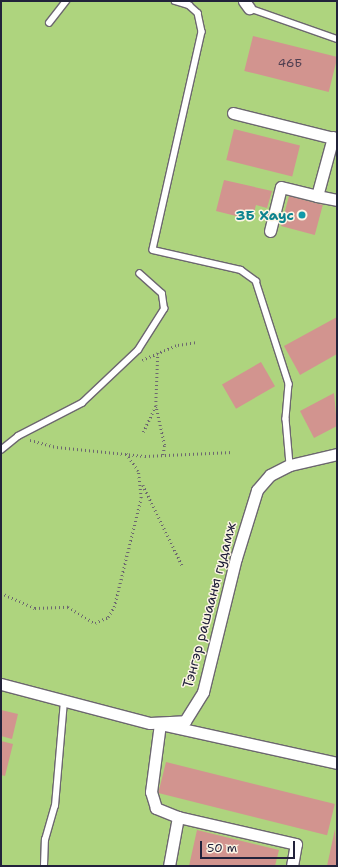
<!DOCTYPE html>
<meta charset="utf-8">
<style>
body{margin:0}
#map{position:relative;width:338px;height:867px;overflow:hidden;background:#f6e8d0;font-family:"Shantell Sans",sans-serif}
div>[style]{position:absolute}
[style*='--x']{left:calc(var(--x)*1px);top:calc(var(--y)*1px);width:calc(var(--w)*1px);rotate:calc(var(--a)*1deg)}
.green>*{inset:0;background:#aed47e;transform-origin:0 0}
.building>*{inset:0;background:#d2948f;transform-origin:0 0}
.path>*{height:2.5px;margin-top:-1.25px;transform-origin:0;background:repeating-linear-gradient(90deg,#6c676f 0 1px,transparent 0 4px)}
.roads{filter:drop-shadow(1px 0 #6c676f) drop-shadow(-1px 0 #6c676f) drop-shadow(0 1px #6c676f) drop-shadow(0 -1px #6c676f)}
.service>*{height:5.5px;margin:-2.75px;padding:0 2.75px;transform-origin:2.75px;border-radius:2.75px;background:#fff}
.minor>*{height:11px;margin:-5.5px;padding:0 5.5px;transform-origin:5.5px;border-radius:5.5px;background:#fff}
.dots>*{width:11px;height:11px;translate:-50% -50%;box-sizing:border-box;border:2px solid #fcf5e5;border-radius:50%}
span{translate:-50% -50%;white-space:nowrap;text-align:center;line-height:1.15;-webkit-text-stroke:3px #fcf5e5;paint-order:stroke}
.number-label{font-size:12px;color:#4e3e50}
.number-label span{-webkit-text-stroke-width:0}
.culture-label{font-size:14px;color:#0d838f;font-weight:700}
.right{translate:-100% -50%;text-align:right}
.street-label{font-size:14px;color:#22223b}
.frame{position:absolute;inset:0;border:2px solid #22223b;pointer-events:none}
.scale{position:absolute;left:200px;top:841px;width:95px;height:18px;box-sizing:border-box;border:2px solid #22223b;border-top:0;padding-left:5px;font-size:12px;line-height:14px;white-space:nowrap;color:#22223b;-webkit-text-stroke:3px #fcf5e5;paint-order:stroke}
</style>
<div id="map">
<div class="green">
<i style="left:1px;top:1px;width:336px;height:865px"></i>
</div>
<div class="building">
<i style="left:253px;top:36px;width:87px;height:36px;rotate:14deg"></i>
<i style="left:234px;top:129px;width:68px;height:32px;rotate:14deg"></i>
<i style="clip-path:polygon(224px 180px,272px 191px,267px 208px,256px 205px,252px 220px,216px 211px)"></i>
<i style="left:289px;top:196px;width:35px;height:31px;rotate:15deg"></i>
<i style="clip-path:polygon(337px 317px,337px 354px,300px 375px,284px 346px)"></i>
<i style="left:261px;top:362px;width:28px;height:45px;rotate:60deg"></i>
<i style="clip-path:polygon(334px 393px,337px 426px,314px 438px,300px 411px)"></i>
<i style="clip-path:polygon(1px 710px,18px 714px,12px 739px,1px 736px)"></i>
<i style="clip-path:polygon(1px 741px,13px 744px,5px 776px,1px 775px)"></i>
<i style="left:166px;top:762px;width:174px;height:32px;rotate:14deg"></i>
<i style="clip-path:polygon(335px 829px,337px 866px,327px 866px)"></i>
<i style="clip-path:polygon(197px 830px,279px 850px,275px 866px,189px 866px)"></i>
</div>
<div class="path">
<i style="--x:158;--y:353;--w:52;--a:92.2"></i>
<i style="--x:156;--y:405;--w:42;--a:77.6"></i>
<i style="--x:165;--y:446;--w:9;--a:103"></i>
<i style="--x:142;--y:360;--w:39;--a:-23"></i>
<i style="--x:178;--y:345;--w:20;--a:-9"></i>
<i style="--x:143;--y:432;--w:30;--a:-64"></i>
<i style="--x:30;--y:440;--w:28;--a:15"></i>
<i style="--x:57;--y:447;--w:88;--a:5.8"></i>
<i style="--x:145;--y:456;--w:88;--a:-2.6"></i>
<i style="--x:143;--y:485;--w:91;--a:64"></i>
<i style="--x:1;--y:593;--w:37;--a:24"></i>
<i style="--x:35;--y:608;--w:33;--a:-2"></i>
<i style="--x:68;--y:607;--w:31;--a:31"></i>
<i style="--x:95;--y:623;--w:14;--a:-25"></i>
<i style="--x:108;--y:617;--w:12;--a:-59"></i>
<i style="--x:114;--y:607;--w:112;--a:-76.1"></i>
<i style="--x:141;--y:498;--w:27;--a:-96"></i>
<i style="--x:138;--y:471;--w:21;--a:-125"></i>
</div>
<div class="roads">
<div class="service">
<i style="--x:175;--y:1;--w:15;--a:16"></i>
<i style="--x:189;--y:5;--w:12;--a:42"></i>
<i style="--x:198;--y:13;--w:19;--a:78"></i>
<i style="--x:202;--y:32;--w:223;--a:102.7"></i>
<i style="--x:153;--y:250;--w:90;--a:12.8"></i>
<i style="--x:241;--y:270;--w:19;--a:36"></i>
<i style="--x:256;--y:281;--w:108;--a:72.2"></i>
<i style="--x:289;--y:384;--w:35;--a:95"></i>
<i style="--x:286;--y:419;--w:46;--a:85"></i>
<i style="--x:249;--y:8;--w:93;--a:19.4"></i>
<i style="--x:49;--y:23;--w:28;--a:-52"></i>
<i style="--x:1;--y:450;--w:22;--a:-39"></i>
<i style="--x:18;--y:436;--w:72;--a:-27.3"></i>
<i style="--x:82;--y:403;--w:77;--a:-43.4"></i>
<i style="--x:138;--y:350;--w:49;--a:-57.6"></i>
<i style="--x:164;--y:309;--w:15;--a:-98"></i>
<i style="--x:162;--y:294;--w:30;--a:-138"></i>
<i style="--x:44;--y:866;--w:26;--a:-88"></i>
<i style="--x:45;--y:840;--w:35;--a:-74"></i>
<i style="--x:55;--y:806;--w:106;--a:-85.1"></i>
</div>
<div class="minor">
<i style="--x:244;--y:1;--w:9;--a:54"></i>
<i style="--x:233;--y:113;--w:107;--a:14"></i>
<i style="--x:317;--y:196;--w:20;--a:11"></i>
<i style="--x:270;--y:231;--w:45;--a:-76"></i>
<i style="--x:281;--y:187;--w:37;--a:14"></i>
<i style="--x:317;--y:196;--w:61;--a:-74.8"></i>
<i style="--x:1;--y:684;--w:154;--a:14.7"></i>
<i style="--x:150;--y:723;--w:35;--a:-3"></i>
<i style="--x:185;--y:721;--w:34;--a:-58"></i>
<i style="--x:203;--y:692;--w:138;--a:-76.2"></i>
<i style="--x:236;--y:558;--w:71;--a:-72.8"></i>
<i style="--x:257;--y:490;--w:20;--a:-49"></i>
<i style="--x:270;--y:475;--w:22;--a:-27"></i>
<i style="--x:290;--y:465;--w:48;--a:-13.2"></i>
<i style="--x:169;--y:866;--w:50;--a:-79.6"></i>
<i style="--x:292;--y:866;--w:22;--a:-80"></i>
<i style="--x:296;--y:844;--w:121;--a:-167.1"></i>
<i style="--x:178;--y:817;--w:24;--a:-158"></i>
<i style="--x:156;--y:808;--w:17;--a:-107"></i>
<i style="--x:151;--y:792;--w:69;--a:-82.5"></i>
<i style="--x:160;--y:724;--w:181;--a:12.4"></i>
</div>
</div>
<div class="dots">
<i style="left:302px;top:215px;background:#0f9aa8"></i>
</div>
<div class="number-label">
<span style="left:290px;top:64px">46Б</span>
</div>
<div class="culture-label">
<span class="right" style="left:294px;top:215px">3Б Хаус</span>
</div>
<div class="street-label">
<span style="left:209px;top:605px;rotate:-75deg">Тэнгэр рашааны гудамж</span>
</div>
<div class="frame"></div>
<div class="scale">50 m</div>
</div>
